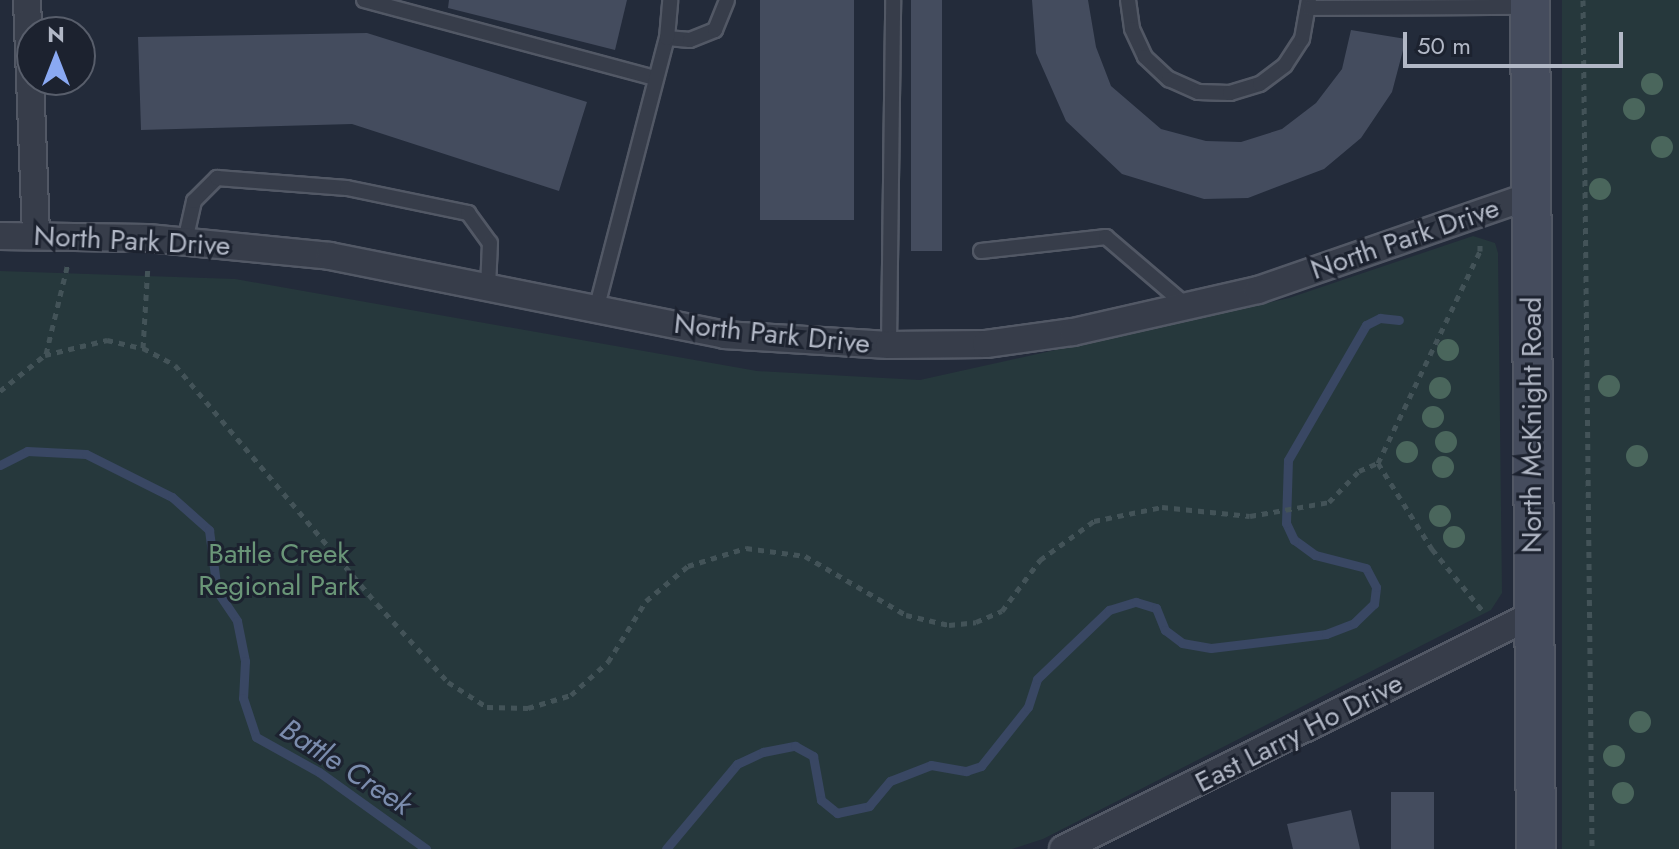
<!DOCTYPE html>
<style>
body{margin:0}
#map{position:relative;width:1679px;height:849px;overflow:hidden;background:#232b3a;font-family:Jost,sans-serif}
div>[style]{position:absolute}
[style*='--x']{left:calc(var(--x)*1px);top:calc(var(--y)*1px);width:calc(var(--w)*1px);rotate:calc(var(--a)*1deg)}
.green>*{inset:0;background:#26383c;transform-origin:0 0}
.stream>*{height:9px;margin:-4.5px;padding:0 4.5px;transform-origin:4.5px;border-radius:4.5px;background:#394763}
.building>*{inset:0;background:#444c5e;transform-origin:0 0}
.path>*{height:5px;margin-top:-2.5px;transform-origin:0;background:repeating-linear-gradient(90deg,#435358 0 6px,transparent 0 12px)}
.roads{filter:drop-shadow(2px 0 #525865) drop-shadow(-2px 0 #525865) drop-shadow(0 2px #525865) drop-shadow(0 -2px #525865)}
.service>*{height:14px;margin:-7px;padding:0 7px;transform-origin:7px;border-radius:7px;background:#373d4a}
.minor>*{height:26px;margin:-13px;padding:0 13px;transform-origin:13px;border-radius:13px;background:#373d4a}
.secondary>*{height:38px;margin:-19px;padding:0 19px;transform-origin:19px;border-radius:19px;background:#454c5d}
.trees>*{width:22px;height:22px;margin:-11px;border-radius:50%;background:#4a665c}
span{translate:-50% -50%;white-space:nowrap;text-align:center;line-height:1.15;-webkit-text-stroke:6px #1c222f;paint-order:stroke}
.street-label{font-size:28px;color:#b2b8c6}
.park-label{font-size:28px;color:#6a9678}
.water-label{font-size:30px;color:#7b8cad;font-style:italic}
.north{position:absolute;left:16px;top:16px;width:80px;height:80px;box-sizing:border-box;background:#1c222f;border:2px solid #585e6b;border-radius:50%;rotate:0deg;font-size:22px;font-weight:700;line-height:32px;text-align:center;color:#b2b8c6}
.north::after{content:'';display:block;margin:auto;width:28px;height:36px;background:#8aa9f3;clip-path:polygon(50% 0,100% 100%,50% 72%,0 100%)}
.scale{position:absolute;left:1403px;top:32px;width:220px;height:36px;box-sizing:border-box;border:4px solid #b2b8c6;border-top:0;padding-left:10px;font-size:24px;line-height:28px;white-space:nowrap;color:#b2b8c6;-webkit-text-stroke:6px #1c222f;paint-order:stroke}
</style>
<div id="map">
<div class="green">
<i style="left:1562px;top:0;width:117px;height:849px"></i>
<i style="clip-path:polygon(1473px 236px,1495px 243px,1498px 253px,1502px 593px,1491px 610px,1043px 839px,1012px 849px,0 849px,0 271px,235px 279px,757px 371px,920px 380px,1289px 298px)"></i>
</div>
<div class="stream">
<i style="--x:0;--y:465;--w:30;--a:-27"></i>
<i style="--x:27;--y:451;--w:59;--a:2.9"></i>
<i style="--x:86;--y:454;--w:96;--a:26.6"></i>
<i style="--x:172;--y:497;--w:50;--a:41.7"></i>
<i style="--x:209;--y:530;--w:62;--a:82.5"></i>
<i style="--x:217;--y:591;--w:36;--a:56"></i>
<i style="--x:237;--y:621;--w:41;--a:78.7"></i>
<i style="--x:245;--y:661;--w:37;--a:93"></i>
<i style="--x:243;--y:698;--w:41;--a:71.6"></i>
<i style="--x:256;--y:737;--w:72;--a:29.1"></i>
<i style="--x:319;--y:772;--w:132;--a:35.7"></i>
<i style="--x:666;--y:849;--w:111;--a:-50.1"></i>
<i style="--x:737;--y:764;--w:29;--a:-25"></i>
<i style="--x:763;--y:752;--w:33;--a:-11"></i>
<i style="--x:795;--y:746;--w:21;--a:29"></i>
<i style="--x:813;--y:756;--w:45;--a:79.7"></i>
<i style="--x:821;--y:800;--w:21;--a:39"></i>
<i style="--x:837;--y:813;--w:33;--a:-12"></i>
<i style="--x:869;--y:806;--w:33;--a:-50"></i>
<i style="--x:890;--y:781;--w:44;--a:-21.3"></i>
<i style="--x:931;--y:765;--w:36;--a:10"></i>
<i style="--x:966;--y:771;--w:16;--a:-18"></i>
<i style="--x:981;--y:766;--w:75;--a:-51.5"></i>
<i style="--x:1028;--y:707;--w:29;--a:-72"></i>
<i style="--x:1037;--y:679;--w:100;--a:-43.8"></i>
<i style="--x:1109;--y:610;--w:28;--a:-17"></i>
<i style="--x:1136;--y:602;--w:21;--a:17"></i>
<i style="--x:1156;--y:608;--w:24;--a:68"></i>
<i style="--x:1165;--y:630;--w:21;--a:37"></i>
<i style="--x:1182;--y:643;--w:29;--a:10"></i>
<i style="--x:1211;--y:648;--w:116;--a:-6.9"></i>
<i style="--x:1326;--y:634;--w:30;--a:-21"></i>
<i style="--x:1354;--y:623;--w:28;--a:-44"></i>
<i style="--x:1374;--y:604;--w:17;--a:-83"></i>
<i style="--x:1376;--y:587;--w:21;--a:-118"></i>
<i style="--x:1366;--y:568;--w:53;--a:-165.7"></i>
<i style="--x:1315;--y:555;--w:26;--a:-144"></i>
<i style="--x:1294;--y:540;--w:19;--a:-115"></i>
<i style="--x:1286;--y:523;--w:63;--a:-88.2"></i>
<i style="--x:1288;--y:460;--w:156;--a:-60"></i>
<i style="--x:1366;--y:325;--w:16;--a:-27"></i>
<i style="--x:1380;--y:318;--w:19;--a:6"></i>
</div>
<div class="building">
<i style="clip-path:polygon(449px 0,627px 0,615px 50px,448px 8px)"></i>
<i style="left:760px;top:0;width:94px;height:220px"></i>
<i style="left:911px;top:0;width:31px;height:251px"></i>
<i style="clip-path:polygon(1032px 0,1088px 0,1096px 47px,1111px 86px,1161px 129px,1206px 141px,1241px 142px,1282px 129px,1316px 103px,1342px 69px,1351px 30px,1406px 39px,1392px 92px,1361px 138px,1324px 169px,1248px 198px,1204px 199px,1122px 174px,1066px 121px,1036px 53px)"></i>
<i style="clip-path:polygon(367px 33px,587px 102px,559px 191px,352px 124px,141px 130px,138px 37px)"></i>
<i style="left:1391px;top:792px;width:43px;height:57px"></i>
<i style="clip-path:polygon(1351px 810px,1360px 849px,1293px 849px,1287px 824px)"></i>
</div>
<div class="path">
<i style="--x:1583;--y:0;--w:849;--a:89.39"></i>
<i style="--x:143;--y:348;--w:83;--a:-86.6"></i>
<i style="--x:46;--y:354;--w:94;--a:-76.4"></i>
<i style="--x:0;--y:391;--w:58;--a:-38.7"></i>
<i style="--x:45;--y:355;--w:64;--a:-13.6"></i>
<i style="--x:107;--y:340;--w:37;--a:13"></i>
<i style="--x:143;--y:348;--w:36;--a:28"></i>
<i style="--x:175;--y:365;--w:313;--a:49.8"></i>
<i style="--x:377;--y:604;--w:105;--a:47.7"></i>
<i style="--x:448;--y:682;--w:46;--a:32.7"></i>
<i style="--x:487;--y:707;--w:41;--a:1.4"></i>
<i style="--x:528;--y:708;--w:45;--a:-16.8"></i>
<i style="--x:571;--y:695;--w:50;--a:-41.7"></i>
<i style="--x:608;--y:662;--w:72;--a:-58.1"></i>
<i style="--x:646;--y:601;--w:55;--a:-39.8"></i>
<i style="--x:688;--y:566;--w:61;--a:-17.2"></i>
<i style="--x:746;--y:548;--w:60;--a:7.7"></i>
<i style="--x:805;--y:556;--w:117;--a:30.3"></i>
<i style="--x:906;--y:615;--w:44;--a:13.1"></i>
<i style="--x:949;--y:625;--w:27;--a:-6"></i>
<i style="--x:976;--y:622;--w:28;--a:-23"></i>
<i style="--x:1002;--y:611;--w:64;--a:-53.3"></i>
<i style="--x:1040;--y:560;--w:67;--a:-35.8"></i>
<i style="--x:1094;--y:521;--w:69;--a:-11.6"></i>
<i style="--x:1162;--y:507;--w:88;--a:5.8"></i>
<i style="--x:1250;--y:516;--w:80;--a:-10"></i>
<i style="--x:1329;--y:502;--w:43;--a:-45.9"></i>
<i style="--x:1359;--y:471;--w:21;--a:-23"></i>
<i style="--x:1378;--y:463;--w:102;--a:57.9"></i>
<i style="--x:1432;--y:549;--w:79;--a:50.7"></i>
<i style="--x:1378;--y:463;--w:235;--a:-64.3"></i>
<i style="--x:1480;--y:251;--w:11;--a:-90"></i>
</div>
<div class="roads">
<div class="service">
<i style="--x:364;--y:0;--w:302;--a:15"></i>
<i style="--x:1128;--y:0;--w:29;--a:82"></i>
<i style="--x:1132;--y:29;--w:31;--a:65"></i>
<i style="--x:1145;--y:57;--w:33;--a:43"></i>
<i style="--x:1169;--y:79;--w:32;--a:24"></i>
<i style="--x:1198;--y:92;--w:32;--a:2"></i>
<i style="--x:1230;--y:93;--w:31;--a:-17"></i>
<i style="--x:1260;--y:84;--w:31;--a:-37"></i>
<i style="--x:1285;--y:65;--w:31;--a:-57"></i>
<i style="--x:1302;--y:39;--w:40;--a:-80"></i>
<i style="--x:1310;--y:8;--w:220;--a:-0.3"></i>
<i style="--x:667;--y:38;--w:23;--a:5"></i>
<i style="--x:690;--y:40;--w:27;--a:-22"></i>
<i style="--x:715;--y:30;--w:32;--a:-68"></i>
<i style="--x:185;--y:241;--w:41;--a:-77.3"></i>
<i style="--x:194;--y:201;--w:33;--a:-45"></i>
<i style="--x:217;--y:178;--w:130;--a:4.4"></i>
<i style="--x:347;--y:188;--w:124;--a:11.7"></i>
<i style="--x:468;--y:213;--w:37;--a:54"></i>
<i style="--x:490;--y:243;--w:44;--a:92.6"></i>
<i style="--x:981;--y:251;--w:126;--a:-6.4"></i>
<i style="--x:1106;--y:237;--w:108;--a:40.5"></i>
<i style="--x:596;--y:310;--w:281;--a:-75.4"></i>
<i style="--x:667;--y:38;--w:38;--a:-85"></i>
<i style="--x:889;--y:345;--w:345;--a:-89.3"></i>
</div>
<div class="minor">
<i style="--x:27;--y:0;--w:235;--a:87.8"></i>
<i style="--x:0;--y:236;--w:148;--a:0.8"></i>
<i style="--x:148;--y:238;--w:183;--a:5.6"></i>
<i style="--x:330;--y:256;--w:402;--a:11.3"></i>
<i style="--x:724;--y:335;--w:165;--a:3.5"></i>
<i style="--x:889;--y:345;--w:97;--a:-0.6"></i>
<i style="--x:986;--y:344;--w:88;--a:-7.9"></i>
<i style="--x:1073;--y:332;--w:190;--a:-12.8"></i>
<i style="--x:1258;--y:290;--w:288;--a:-19.1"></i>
<i style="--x:1063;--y:849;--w:526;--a:-26.52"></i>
</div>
<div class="secondary">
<i style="--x:1530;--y:0;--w:849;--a:89.6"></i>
</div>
</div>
<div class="trees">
<i style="left:1652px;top:84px"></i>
<i style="left:1634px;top:109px"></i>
<i style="left:1662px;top:147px"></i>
<i style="left:1600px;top:189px"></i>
<i style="left:1448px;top:350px"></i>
<i style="left:1609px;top:386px"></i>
<i style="left:1440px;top:388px"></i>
<i style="left:1433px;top:417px"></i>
<i style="left:1446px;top:442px"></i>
<i style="left:1407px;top:452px"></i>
<i style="left:1637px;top:456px"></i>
<i style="left:1443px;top:467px"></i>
<i style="left:1440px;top:516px"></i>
<i style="left:1454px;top:537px"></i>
<i style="left:1640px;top:722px"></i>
<i style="left:1614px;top:756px"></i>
<i style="left:1623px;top:793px"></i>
</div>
<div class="street-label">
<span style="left:1405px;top:239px;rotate:-19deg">North Park Drive</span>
<span style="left:132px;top:241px;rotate:3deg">North Park Drive</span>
<span style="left:772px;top:334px;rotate:6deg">North Park Drive</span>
<span style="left:1532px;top:425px;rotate:-90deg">North McKnight Road</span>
<span style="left:1299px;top:733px;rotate:-27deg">East Larry Ho Drive</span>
</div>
<div class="park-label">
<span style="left:279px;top:570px">Battle Creek<br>Regional Park</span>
</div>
<div class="water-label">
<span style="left:346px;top:767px;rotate:33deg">Battle Creek</span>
</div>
<div class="north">N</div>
<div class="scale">50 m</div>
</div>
